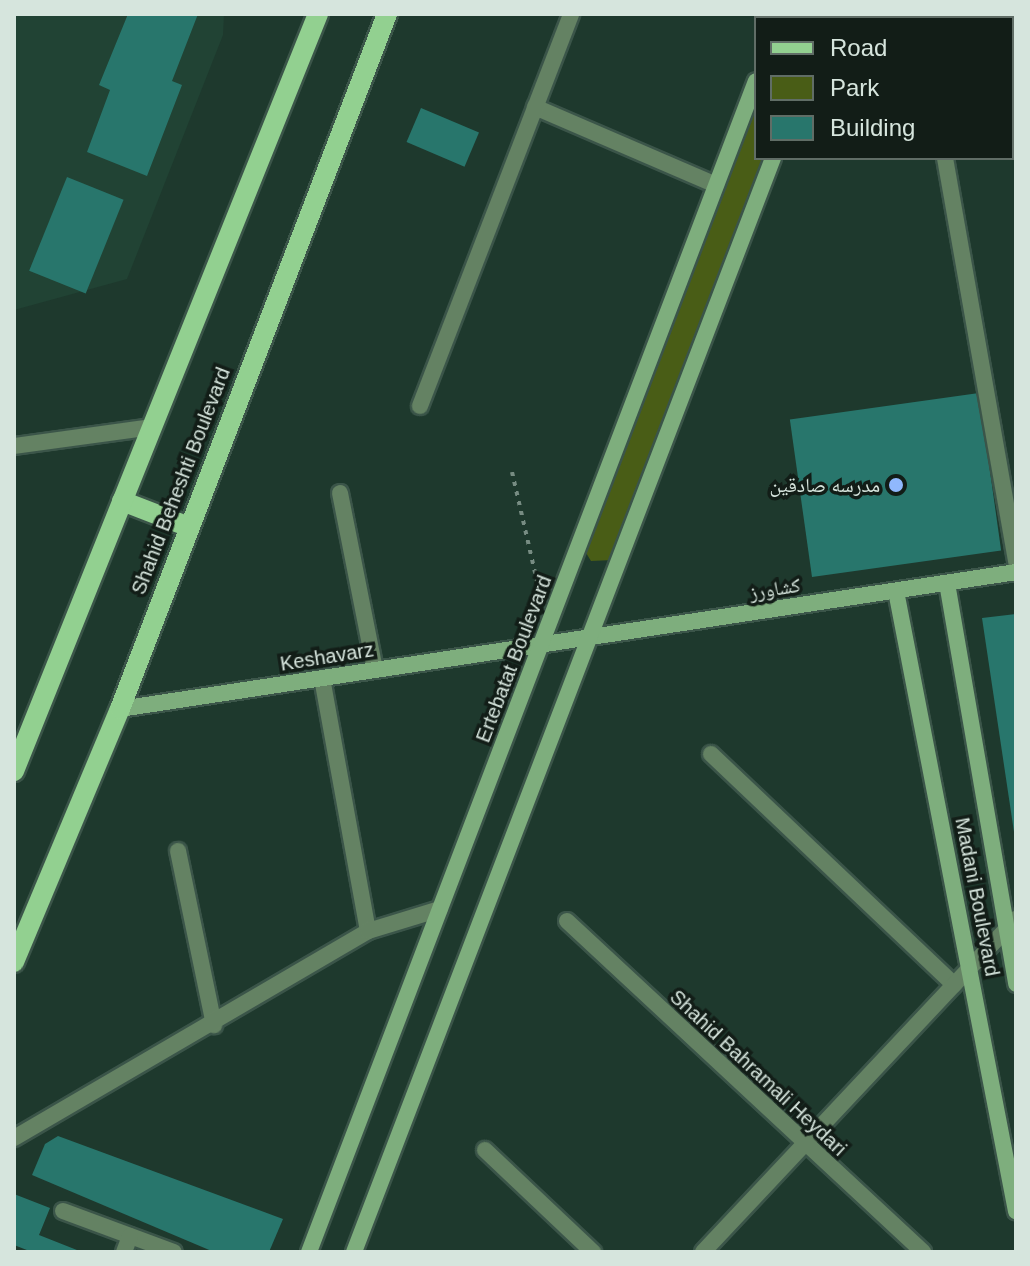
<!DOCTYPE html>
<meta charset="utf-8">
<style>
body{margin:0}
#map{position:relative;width:1030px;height:1266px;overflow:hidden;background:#1e392d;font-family:Helvetica,"Noto Naskh Arabic",sans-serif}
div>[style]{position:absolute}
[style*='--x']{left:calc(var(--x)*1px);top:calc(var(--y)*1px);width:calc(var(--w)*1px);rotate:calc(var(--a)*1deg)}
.built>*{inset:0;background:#214334}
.green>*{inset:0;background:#495d16}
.building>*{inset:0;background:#28766c;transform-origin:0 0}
.path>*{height:4px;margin-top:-2px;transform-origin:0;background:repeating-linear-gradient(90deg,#778c82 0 4px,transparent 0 10px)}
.roads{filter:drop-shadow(2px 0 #3b5549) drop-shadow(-2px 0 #3b5549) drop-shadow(0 2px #3b5549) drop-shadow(0 -2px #3b5549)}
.street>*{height:16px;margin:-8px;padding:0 8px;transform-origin:8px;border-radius:8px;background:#648263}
.secondary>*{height:16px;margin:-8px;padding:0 8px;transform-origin:8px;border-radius:8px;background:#7eae7d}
.primary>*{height:20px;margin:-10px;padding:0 10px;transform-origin:10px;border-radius:10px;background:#92d090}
.dots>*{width:22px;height:22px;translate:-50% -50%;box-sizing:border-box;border:4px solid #121d17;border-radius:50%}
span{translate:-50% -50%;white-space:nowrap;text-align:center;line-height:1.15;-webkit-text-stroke:7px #121d17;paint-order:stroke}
.street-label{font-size:20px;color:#d6e5dd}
.poi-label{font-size:20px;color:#d6e5dd}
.right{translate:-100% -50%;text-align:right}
.frame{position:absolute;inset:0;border:16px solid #d6e5dd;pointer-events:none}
.legend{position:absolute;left:754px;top:16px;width:260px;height:144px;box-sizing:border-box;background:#121d17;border:2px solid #606d66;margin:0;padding:10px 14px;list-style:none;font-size:24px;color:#d6e5dd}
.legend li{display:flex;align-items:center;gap:16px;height:40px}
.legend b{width:40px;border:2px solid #606d66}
</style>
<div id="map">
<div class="built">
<i style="clip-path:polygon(14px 14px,224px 14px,223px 35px,127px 279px,14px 310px)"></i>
</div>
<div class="green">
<i style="clip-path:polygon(756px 81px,756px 158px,773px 158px,613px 560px,591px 561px,580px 543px)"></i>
</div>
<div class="building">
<i style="clip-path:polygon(128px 14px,198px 14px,172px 81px,182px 85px,147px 176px,87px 152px,110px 90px,99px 85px)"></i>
<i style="left:421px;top:108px;width:63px;height:37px;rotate:23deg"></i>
<i style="left:67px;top:177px;width:61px;height:101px;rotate:22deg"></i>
<i style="left:979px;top:393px;width:159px;height:191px;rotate:82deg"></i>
<i style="clip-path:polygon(1016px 614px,1016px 832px,1014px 832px,982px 618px)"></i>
<i style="clip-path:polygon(58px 1136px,283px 1219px,269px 1252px,214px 1252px,32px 1175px,45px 1144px)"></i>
<i style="clip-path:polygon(14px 1194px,50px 1208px,39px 1235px,82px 1252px,32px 1252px,14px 1245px)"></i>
</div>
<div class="path">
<i style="--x:512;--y:472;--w:121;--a:77.1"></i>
</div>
<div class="roads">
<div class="street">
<i style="--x:535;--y:107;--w:197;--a:23.3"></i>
<i style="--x:945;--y:158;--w:410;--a:80"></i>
<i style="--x:420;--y:406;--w:420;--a:-68.9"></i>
<i style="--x:14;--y:446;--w:139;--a:-7.8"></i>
<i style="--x:340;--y:493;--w:180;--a:78.8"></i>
<i style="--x:322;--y:678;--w:257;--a:79.7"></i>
<i style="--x:711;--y:754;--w:335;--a:43.5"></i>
<i style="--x:178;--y:851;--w:178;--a:78.3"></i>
<i style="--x:567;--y:921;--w:486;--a:42.9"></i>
<i style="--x:14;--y:1138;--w:410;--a:-30.3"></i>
<i style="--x:368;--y:931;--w:75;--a:-17"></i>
<i style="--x:485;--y:1150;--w:149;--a:43.4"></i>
<i style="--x:63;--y:1211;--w:118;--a:20.3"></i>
<i style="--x:124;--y:1252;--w:17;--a:-69"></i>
<i style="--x:703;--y:1252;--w:457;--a:-46.8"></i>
</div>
<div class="secondary">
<i style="--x:780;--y:18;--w:4;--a:-76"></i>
<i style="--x:827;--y:18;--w:4;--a:-76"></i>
<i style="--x:947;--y:583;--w:407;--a:80.2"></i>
<i style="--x:896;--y:591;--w:632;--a:79.05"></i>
<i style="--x:120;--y:709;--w:906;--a:-8.69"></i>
<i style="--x:309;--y:1252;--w:1253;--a:-69.11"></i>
<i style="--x:354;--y:1252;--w:1171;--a:-69.04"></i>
</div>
<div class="primary">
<i style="--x:122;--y:501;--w:72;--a:21.2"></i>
<i style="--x:14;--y:771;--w:816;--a:-68.12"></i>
<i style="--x:14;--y:962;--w:274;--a:-67.3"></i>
<i style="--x:120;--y:709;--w:745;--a:-68.98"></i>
</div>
</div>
<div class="dots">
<i style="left:896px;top:485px;background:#90b8fd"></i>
</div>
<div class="street-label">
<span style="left:181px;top:481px;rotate:-69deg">Shahid Beheshti Boulevard</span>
<span style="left:775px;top:589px;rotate:-9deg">کشاورز</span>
<span style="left:327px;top:657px;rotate:-9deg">Keshavarz</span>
<span style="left:514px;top:659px;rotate:-69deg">Ertebatat Boulevard</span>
<span style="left:977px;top:897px;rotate:79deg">Madani Boulevard</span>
<span style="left:758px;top:1073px;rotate:43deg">Shahid Bahramali Heydari</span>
</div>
<div class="poi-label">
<span class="right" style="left:880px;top:485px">مدرسه صادقین</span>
</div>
<div class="frame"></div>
<ul class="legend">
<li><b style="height:10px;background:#92d090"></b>Road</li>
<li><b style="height:22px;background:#495d16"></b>Park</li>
<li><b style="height:22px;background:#28766c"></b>Building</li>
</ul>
</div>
